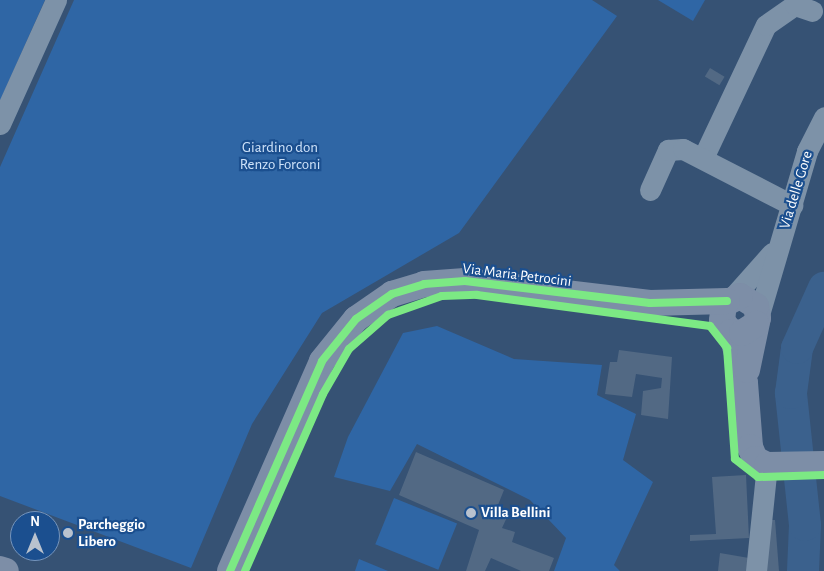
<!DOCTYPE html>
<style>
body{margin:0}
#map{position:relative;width:824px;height:571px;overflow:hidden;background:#365274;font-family:"Alegreya Sans",sans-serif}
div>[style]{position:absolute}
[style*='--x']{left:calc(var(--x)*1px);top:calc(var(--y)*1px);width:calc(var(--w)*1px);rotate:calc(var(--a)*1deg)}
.green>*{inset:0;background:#2f66a5;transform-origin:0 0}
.river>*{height:32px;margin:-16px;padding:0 16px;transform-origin:16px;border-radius:16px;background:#3b618d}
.building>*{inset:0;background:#526984;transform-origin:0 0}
.minor>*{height:21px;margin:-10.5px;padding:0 10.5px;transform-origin:10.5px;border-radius:10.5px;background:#7d92a8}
.major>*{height:26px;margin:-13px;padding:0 13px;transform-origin:13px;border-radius:13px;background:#7d8ea7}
.cycleway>*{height:8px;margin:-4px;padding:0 4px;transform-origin:4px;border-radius:4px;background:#7ce984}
.dots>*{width:14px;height:14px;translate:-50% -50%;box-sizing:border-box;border:2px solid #1b4f8f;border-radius:50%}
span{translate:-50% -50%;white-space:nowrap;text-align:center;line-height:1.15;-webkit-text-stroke:4.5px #1b4f8f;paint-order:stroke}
.park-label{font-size:15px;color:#cfe3fa}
.street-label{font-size:15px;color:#fff}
.poi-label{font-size:15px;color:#fff;font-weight:700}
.left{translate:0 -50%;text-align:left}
.north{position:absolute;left:10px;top:511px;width:50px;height:50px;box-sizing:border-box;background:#1b4f8f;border:1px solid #7695bc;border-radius:50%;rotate:0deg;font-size:14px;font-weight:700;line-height:20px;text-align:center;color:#fff}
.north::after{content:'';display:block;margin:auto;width:18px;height:22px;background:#b9c2ce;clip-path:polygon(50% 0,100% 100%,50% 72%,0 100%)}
</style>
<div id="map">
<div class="green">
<i style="clip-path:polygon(0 0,45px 0,0 101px)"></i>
<i style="clip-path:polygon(74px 0,592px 0,617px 16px,459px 233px,322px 313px,252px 424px,191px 568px,0 496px,0 167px)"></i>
<i style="clip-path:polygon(658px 0,705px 0,693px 21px)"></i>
<i style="clip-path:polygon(437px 326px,514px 359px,602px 365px,597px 395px,636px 414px,623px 460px,653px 482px,614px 565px,620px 571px,554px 571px,566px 538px,530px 500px,417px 444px,390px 491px,334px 477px,348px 437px,403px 333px)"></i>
<i style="left:394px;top:498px;width:68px;height:50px;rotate:22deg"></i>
<i style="clip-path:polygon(359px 559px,388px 571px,355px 571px)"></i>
</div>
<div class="river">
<i style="--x:803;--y:571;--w:46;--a:-87.5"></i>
<i style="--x:805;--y:525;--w:133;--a:-96.1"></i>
<i style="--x:791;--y:393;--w:45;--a:-82.4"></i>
<i style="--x:797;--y:348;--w:66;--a:-65.8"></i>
</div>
<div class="building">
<i style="left:710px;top:68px;width:17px;height:10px;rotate:31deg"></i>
<i style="clip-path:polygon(619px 350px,672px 357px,668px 419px,641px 415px,643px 391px,661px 388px,662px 378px,636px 374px,632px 397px,605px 394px,610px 362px,617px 362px)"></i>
<i style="clip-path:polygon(416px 452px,504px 490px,496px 510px,508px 515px,502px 528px,515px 532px,512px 542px,554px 558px,549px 571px,521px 571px,491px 558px,485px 571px,466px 571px,479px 530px,399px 495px)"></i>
<i style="clip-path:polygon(746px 475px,749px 538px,690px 541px,690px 535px,716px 534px,712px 477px)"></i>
<i style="clip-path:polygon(770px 520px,775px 520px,779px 571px,764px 571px)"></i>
<i style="clip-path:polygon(720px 553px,749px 558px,747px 571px,718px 571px)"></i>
</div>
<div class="minor">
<i style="--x:0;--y:124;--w:136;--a:-65.7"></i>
<i style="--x:703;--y:158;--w:147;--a:-64.7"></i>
<i style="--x:766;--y:25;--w:35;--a:-35"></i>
<i style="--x:795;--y:5;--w:18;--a:19"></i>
<i style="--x:650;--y:190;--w:44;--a:-65.8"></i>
<i style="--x:668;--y:150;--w:15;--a:-4"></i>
<i style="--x:683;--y:149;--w:123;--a:27.2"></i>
<i style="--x:733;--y:297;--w:59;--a:-48.4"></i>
<i style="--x:758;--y:318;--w:174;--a:-73.6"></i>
<i style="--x:807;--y:151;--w:38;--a:-63"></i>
<i style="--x:756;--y:571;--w:107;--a:-84.1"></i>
</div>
<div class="major">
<i style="--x:731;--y:332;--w:53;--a:74.6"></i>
<i style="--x:745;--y:383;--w:64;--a:85.5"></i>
<i style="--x:750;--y:447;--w:13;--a:67"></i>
<i style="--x:755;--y:459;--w:13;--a:27"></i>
<i style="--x:767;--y:465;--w:57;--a:-1"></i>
<i style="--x:747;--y:370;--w:53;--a:-78.1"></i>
<i style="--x:758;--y:318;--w:12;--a:-99"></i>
<i style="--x:756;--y:306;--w:19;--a:-148"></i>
<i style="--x:740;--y:296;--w:18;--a:153"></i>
<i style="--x:724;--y:304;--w:17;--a:97"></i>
<i style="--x:722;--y:321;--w:14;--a:51"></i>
<i style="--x:731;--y:332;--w:11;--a:5"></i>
<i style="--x:742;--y:333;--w:17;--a:-33"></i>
<i style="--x:0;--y:569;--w:6;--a:18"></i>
<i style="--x:230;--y:571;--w:229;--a:-66.3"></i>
<i style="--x:322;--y:361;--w:54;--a:-51"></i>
<i style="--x:356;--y:319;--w:44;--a:-34.8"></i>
<i style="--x:392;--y:294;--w:34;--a:-17"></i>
<i style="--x:424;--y:284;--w:41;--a:-4.2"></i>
<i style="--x:465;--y:281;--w:186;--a:6.8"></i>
<i style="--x:650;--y:303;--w:77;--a:-1.5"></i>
</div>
<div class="cycleway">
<i style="--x:230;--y:571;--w:229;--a:-66.3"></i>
<i style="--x:322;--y:361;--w:54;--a:-51"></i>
<i style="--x:356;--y:319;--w:44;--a:-34.8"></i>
<i style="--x:392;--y:294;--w:34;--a:-17"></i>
<i style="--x:424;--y:284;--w:41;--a:-4.2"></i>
<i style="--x:465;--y:281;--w:186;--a:6.8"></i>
<i style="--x:650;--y:303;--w:77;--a:-1.5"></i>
<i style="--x:245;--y:571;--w:193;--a:-66.2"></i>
<i style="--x:323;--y:394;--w:52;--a:-60"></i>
<i style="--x:349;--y:349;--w:52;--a:-41.1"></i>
<i style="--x:388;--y:315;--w:57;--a:-19.4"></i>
<i style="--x:442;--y:296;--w:35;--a:-2"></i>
<i style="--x:477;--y:295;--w:235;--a:7.6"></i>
<i style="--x:710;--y:326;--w:28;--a:52"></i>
<i style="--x:727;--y:348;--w:111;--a:85.9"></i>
<i style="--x:735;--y:459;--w:29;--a:38"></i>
<i style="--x:758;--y:477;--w:66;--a:-1.7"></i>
</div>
<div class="dots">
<i style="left:471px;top:513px;background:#b9c2ce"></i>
<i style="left:68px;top:533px;background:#b9c2ce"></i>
</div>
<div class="park-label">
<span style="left:280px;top:156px">Giardino don<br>Renzo Forconi</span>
</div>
<div class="street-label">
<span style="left:796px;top:190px;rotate:-73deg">Via delle Gore</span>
<span style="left:517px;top:275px;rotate:7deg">Via Maria Petrocini</span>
</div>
<div class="poi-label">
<span class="left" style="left:481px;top:513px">Villa Bellini</span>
<span class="left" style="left:78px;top:533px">Parcheggio<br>Libero</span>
</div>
<div class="north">N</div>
</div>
